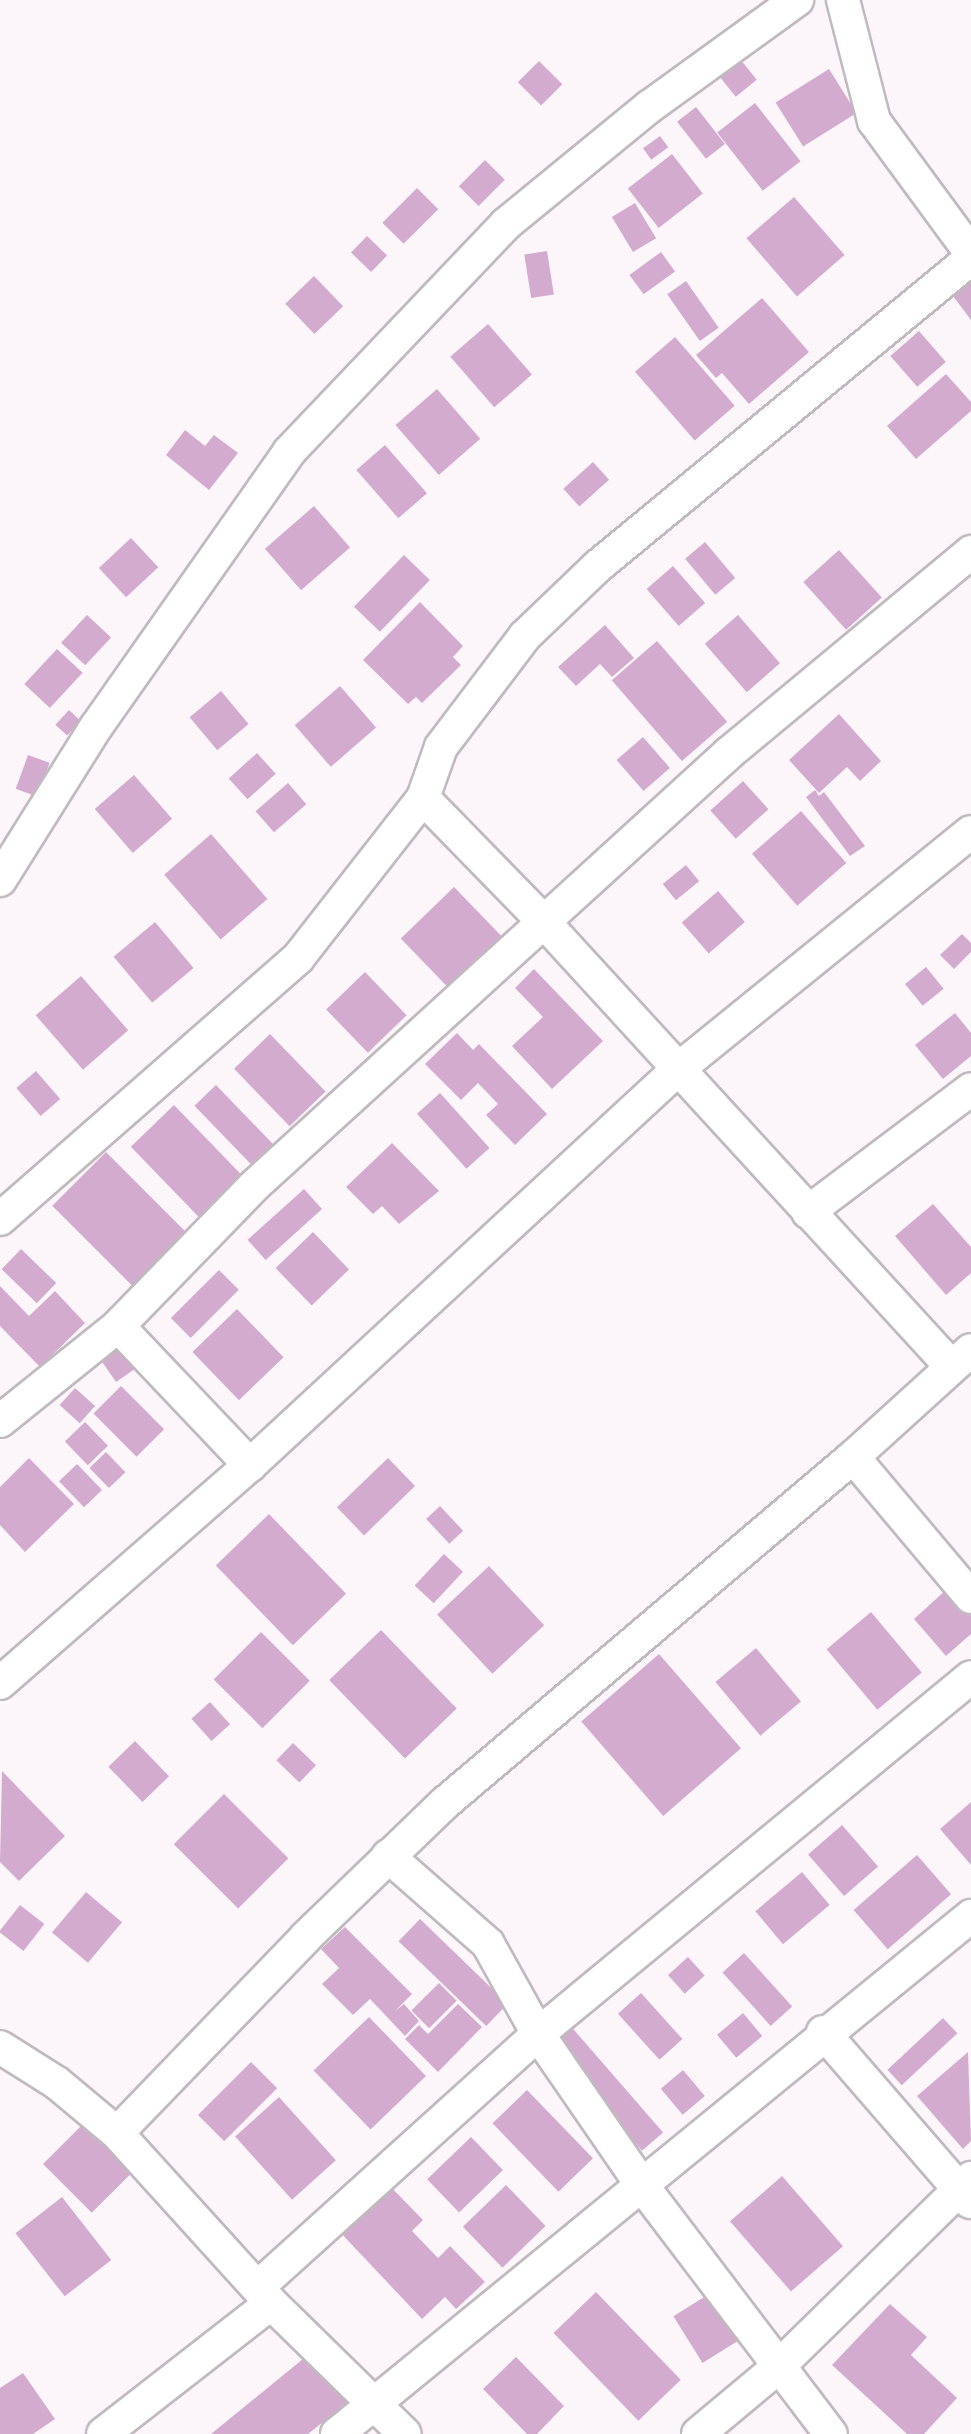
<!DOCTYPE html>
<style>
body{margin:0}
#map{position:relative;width:971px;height:2434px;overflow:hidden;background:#fcf6fb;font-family:"Libre Baskerville",serif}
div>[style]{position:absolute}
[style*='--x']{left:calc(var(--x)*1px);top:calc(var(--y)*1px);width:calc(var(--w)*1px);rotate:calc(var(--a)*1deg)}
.building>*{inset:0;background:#d3abcf;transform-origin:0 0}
.roads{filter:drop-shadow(2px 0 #c0babf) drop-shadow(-2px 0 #c0babf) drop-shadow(0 2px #c0babf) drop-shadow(0 -2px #c0babf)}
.street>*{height:32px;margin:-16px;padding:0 16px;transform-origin:16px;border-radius:16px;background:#fff}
span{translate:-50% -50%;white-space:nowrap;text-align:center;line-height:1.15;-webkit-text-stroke:7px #fff;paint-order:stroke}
</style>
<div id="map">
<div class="building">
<i style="left:736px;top:54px;width:33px;height:27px;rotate:51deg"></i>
<i style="left:539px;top:61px;width:33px;height:30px;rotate:45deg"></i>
<i style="left:829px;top:69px;width:52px;height:63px;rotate:58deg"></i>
<i style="left:755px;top:103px;width:74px;height:48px;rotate:52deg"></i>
<i style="left:696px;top:107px;width:47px;height:24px;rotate:52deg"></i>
<i style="left:660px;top:136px;width:14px;height:21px;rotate:54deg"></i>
<i style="left:672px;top:154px;width:50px;height:56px;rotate:52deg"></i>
<i style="left:485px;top:160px;width:28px;height:37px;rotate:45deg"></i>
<i style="left:417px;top:188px;width:30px;height:49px;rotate:45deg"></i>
<i style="left:794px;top:197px;width:77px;height:63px;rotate:49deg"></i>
<i style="left:635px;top:203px;width:41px;height:27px;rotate:59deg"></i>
<i style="left:367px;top:236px;width:28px;height:23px;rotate:44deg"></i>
<i style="left:547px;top:251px;width:44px;height:23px;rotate:81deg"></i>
<i style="left:661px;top:252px;width:24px;height:39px;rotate:54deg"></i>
<i style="left:314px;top:276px;width:42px;height:40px;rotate:46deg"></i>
<i style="left:686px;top:281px;width:57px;height:23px;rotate:55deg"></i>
<i style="clip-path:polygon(971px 282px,971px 320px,953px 296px)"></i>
<i style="clip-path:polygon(762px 298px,809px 352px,749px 404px,722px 373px,716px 378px,696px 355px)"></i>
<i style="left:488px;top:324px;width:67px;height:50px;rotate:49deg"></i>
<i style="left:919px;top:331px;width:41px;height:38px;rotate:49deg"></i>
<i style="left:675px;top:337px;width:91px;height:53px;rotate:49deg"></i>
<i style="clip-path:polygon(946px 374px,971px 402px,971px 411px,916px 459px,887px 426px)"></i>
<i style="left:437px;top:389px;width:66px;height:55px;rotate:49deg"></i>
<i style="clip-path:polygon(185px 430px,205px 446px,214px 435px,238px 453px,209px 490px,166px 455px)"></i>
<i style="left:385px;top:445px;width:64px;height:38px;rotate:49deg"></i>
<i style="left:593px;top:462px;width:24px;height:40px;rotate:48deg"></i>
<i style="left:314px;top:506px;width:55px;height:65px;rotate:49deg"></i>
<i style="left:131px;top:538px;width:40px;height:44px;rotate:47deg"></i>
<i style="left:705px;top:542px;width:47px;height:26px;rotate:50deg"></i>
<i style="left:839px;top:550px;width:64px;height:48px;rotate:48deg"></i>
<i style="left:404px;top:555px;width:36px;height:72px;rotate:44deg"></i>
<i style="left:673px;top:566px;width:49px;height:35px;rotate:49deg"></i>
<i style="clip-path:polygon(420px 602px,463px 646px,453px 657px,461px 665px,422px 703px,416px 697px,408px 704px,363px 660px)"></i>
<i style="left:87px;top:615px;width:33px;height:38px;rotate:43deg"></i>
<i style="left:738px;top:615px;width:64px;height:44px;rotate:49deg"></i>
<i style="clip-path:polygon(605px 625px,634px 658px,612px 677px,600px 664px,576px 686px,558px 667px)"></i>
<i style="left:657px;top:641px;width:107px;height:60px;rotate:49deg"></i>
<i style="left:57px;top:649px;width:35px;height:48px;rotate:43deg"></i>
<i style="left:340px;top:686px;width:55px;height:60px;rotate:49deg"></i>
<i style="left:221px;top:691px;width:43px;height:41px;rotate:50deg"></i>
<i style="left:69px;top:710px;width:16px;height:20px;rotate:43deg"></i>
<i style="clip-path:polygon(839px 714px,881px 761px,860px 781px,847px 767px,819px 793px,789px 760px)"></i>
<i style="left:643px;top:737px;width:41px;height:35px;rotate:49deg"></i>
<i style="left:257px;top:753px;width:28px;height:38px;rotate:48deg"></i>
<i style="left:28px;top:755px;width:23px;height:36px;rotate:20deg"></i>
<i style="left:134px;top:775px;width:58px;height:52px;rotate:49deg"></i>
<i style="left:743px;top:781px;width:38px;height:44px;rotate:48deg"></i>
<i style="left:288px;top:783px;width:28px;height:43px;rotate:49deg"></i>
<i style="clip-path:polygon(815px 790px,819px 796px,824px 792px,865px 846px,850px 856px,806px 797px)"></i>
<i style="left:801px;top:811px;width:69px;height:65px;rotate:49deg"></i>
<i style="left:211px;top:834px;width:86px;height:62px;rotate:49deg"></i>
<i style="left:686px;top:865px;width:21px;height:30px;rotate:51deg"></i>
<i style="left:454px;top:887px;width:71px;height:74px;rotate:46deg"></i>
<i style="left:718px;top:891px;width:41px;height:48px;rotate:49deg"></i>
<i style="left:155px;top:922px;width:60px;height:54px;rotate:50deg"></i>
<i style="clip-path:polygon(962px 934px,971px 943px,971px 952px,954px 969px,940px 955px)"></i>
<i style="left:926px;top:967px;width:28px;height:27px;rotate:51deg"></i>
<i style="clip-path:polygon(534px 969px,603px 1041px,552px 1089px,512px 1046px,543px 1017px,515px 988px)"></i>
<i style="left:365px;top:972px;width:60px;height:54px;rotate:46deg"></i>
<i style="left:81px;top:976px;width:72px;height:60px;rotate:49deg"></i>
<i style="clip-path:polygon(955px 1013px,971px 1033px,971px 1056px,943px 1079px,915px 1045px)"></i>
<i style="clip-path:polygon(457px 1033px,473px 1050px,479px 1044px,547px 1114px,515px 1145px,486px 1115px,498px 1104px,478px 1083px,461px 1100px,425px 1064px)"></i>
<i style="left:270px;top:1034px;width:80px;height:50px;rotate:46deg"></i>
<i style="left:36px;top:1071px;width:37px;height:26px;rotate:49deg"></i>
<i style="left:216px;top:1085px;width:93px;height:30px;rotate:46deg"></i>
<i style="left:440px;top:1093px;width:74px;height:31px;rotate:48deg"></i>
<i style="left:174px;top:1105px;width:105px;height:60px;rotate:46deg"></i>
<i style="clip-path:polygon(392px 1143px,439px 1191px,399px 1224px,382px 1206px,373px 1214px,346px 1187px)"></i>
<i style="left:106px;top:1152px;width:124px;height:76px;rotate:45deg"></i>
<i style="left:304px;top:1189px;width:27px;height:76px;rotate:48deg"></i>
<i style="clip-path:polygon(933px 1204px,971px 1247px,971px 1273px,946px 1295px,895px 1236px)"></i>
<i style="left:313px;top:1232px;width:52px;height:52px;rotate:46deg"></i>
<i style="left:21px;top:1249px;width:49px;height:28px;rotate:44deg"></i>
<i style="left:219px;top:1270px;width:28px;height:68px;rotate:45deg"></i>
<i style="clip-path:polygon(0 1286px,29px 1316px,55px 1291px,85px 1323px,40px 1367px,0 1326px)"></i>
<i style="left:237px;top:1309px;width:67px;height:62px;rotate:46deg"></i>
<i style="left:123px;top:1343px;width:28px;height:28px;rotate:55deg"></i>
<i style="left:121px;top:1386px;width:61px;height:39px;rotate:45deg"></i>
<i style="left:75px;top:1388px;width:27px;height:23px;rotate:42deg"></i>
<i style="left:85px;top:1422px;width:33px;height:28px;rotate:46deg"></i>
<i style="left:106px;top:1452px;width:28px;height:23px;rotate:46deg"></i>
<i style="clip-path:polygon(29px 1458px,74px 1504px,25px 1552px,0 1525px,0 1487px)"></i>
<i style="left:388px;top:1458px;width:39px;height:71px;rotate:46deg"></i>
<i style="left:77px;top:1464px;width:36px;height:25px;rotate:46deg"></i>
<i style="left:440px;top:1506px;width:34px;height:19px;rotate:47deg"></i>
<i style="left:269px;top:1514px;width:111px;height:74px;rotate:46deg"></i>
<i style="left:444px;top:1554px;width:26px;height:43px;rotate:43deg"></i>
<i style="left:489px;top:1566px;width:81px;height:71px;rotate:47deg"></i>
<i style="clip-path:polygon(947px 1589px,971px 1616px,971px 1634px,946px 1656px,914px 1619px)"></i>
<i style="left:871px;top:1612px;width:79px;height:58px;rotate:50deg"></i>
<i style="left:381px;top:1630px;width:109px;height:72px;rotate:46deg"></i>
<i style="left:261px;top:1632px;width:69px;height:67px;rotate:45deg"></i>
<i style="left:756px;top:1648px;width:70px;height:53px;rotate:50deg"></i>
<i style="left:659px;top:1654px;width:125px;height:103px;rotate:49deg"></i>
<i style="left:210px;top:1702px;width:30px;height:25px;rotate:48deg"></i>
<i style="left:135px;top:1741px;width:49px;height:37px;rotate:46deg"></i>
<i style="left:293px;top:1743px;width:32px;height:24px;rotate:44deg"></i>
<i style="clip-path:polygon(2px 1771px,65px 1836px,19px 1881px,0 1862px)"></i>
<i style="left:224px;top:1794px;width:91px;height:71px;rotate:45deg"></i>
<i style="clip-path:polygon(971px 1802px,971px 1865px,940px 1829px)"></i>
<i style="left:842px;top:1825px;width:55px;height:45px;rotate:49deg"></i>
<i style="left:917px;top:1855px;width:52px;height:84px;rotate:49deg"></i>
<i style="left:802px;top:1872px;width:43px;height:61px;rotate:50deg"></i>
<i style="left:86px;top:1892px;width:47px;height:53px;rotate:40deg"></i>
<i style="left:20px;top:1905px;width:31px;height:34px;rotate:38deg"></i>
<i style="left:420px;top:1919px;width:122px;height:31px;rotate:44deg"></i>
<i style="clip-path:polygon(345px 1927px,412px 1994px,395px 2011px,404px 2004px,419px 2021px,405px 2036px,370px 1999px,353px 2015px,322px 1984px,339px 1968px,321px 1949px)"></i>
<i style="left:744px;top:1953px;width:72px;height:29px;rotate:48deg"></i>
<i style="left:688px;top:1957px;width:25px;height:27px;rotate:48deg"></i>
<i style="left:439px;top:1983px;width:25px;height:39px;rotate:45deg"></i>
<i style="left:641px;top:1993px;width:62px;height:31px;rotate:48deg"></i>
<i style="clip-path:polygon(458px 2004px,482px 2027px,438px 2072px,405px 2039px,419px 2025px,428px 2034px)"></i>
<i style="left:743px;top:2013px;width:30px;height:34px;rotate:50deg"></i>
<i style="left:369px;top:2017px;width:82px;height:77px;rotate:46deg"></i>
<i style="left:943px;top:2018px;width:21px;height:76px;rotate:47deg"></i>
<i style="left:568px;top:2023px;width:145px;height:28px;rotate:49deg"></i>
<i style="clip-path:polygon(968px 2052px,971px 2141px,963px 2149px,917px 2096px)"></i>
<i style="left:251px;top:2062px;width:37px;height:75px;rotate:45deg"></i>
<i style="left:683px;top:2070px;width:34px;height:29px;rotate:50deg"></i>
<i style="left:527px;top:2090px;width:95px;height:48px;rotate:46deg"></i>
<i style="left:279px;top:2097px;width:85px;height:59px;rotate:48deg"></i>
<i style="left:84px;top:2123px;width:69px;height:58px;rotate:45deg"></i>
<i style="left:471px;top:2137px;width:46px;height:61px;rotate:46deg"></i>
<i style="left:782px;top:2176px;width:93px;height:69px;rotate:49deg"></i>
<i style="clip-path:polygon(386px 2182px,423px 2220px,412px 2231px,438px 2258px,450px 2246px,485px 2282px,456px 2309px,445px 2297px,422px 2319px,337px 2229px)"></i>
<i style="left:506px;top:2185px;width:57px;height:60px;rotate:46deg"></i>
<i style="left:62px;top:2197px;width:80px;height:59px;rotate:52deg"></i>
<i style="left:596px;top:2292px;width:122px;height:59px;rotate:46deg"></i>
<i style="left:709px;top:2294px;width:55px;height:42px;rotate:58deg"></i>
<i style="clip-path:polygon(890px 2304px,927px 2337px,911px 2355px,957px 2398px,924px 2434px,907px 2434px,832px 2365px)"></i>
<i style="clip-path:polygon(309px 2354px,348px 2402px,308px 2434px,211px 2434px)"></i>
<i style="clip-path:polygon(516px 2357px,564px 2406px,537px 2434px,527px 2434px,483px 2389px)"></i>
<i style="clip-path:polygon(23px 2373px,55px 2419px,33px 2434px,0 2434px,0 2388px)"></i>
</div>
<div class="roads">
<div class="street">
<i style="--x:843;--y:0;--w:125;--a:75.6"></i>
<i style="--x:874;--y:121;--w:164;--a:53.7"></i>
<i style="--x:423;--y:798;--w:173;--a:45.7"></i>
<i style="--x:544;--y:922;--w:601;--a:47.5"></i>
<i style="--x:0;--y:880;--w:181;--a:-57.9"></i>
<i style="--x:96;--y:727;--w:336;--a:-54.9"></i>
<i style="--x:289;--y:452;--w:315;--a:-46.4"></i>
<i style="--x:506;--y:224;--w:185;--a:-39.3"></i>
<i style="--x:649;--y:107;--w:183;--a:-35.9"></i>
<i style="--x:808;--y:1212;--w:204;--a:-37"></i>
<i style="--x:0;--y:1219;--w:396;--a:-41.2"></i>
<i style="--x:298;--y:958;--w:203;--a:-52"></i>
<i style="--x:423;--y:798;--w:54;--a:-70.6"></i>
<i style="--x:441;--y:747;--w:139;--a:-52.9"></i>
<i style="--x:525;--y:636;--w:101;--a:-43.8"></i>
<i style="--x:598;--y:566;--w:484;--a:-39.5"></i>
<i style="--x:118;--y:1326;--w:192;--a:46.5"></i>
<i style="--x:0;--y:1421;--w:151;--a:-38.8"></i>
<i style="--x:118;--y:1326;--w:195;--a:-45.8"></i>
<i style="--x:254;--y:1186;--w:643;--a:-42.35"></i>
<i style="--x:729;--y:753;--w:315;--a:-39.7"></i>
<i style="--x:853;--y:1457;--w:183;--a:49.9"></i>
<i style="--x:0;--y:1683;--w:332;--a:-41.1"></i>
<i style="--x:250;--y:1465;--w:582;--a:-42.77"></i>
<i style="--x:677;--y:1070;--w:378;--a:-39"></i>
<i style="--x:388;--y:1856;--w:133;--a:41.3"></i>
<i style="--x:488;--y:1944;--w:103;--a:60.9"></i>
<i style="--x:538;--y:2034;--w:187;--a:55.5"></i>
<i style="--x:644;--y:2188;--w:309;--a:52.8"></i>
<i style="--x:823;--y:2032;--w:225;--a:49.1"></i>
<i style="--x:0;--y:2047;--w:67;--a:32.3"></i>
<i style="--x:57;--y:2083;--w:78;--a:39.8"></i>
<i style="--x:117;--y:2133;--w:229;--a:47.8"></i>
<i style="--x:271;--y:2303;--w:187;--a:44.4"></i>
<i style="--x:117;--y:2133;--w:272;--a:-46"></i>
<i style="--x:306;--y:1937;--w:194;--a:-44"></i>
<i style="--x:446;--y:1802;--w:534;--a:-40.29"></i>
<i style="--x:853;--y:1457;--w:159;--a:-42.2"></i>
<i style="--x:258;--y:2287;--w:377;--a:-42.1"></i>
<i style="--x:538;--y:2034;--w:561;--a:-39.5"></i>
<i style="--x:103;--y:2434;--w:213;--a:-37.9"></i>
<i style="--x:337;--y:2434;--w:819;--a:-39.25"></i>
<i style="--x:698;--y:2434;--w:103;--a:-39.9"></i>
<i style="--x:777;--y:2368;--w:272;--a:-44.4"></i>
</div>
</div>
</div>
